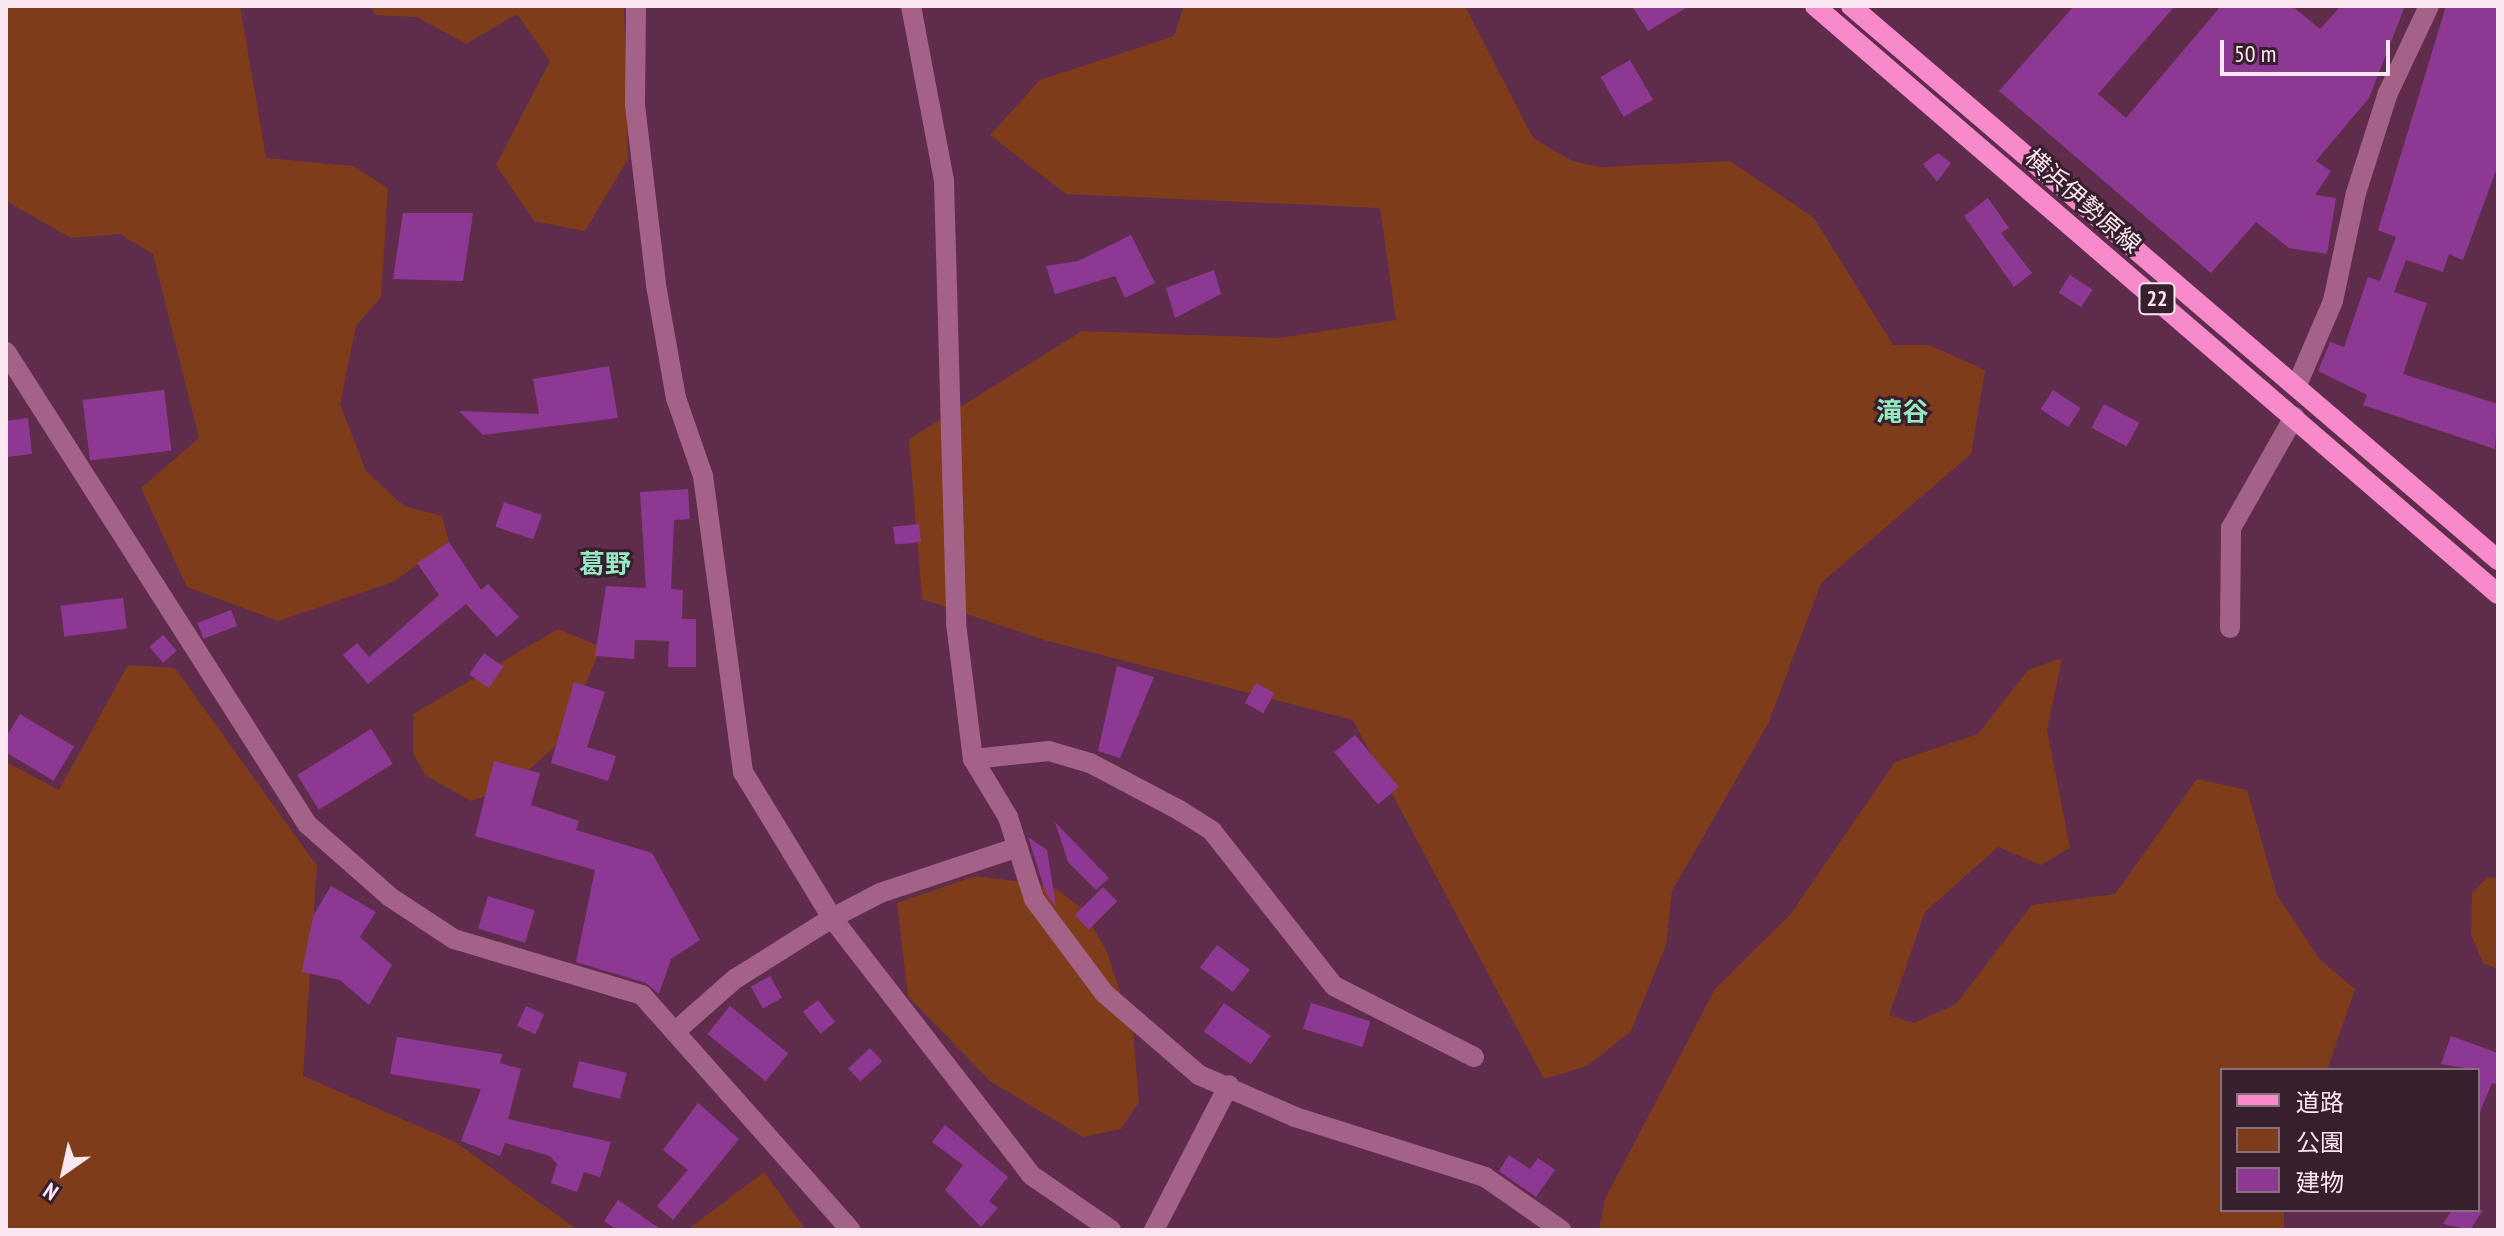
<!DOCTYPE html>
<meta charset="utf-8">
<style>
body{margin:0}
#map{position:relative;width:2504px;height:1236px;overflow:hidden;background:#602c4c;font-family:"PT Sans Narrow","Noto Sans JP",sans-serif}
div>[style]{position:absolute}
[style*='--x']{left:calc(var(--x)*1px);top:calc(var(--y)*1px);width:calc(var(--w)*1px);rotate:calc(var(--a)*1deg)}
.green>*{inset:0;background:#7e3c1b}
.building>*{inset:0;background:#8d3994;transform-origin:0 0}
.minor>*{height:20px;margin:-10px;padding:0 10px;transform-origin:10px;border-radius:10px;background:#a56289}
.primary>*{height:20px;margin:-10px;padding:0 10px;transform-origin:10px;border-radius:10px;background:#f68aca}
span{translate:-50% -50%;white-space:nowrap;text-align:center;line-height:1.15;-webkit-text-stroke:6px #371f2d;paint-order:stroke}
.shield-label span{padding:2px 6px;background:#371f2d;border:2px solid;border-radius:6px;-webkit-text-stroke-width:0}
.shield-label{font-size:22px;color:#fbe7f1;font-weight:700}
.street-label{font-size:24px;color:#fbe7f1}
.neighbourhood-label{font-size:26px;color:#94eac4;font-weight:700}
.frame{position:absolute;inset:0;border:8px solid #fbe7f1;pointer-events:none}
.legend{position:absolute;left:2220px;top:1068px;width:260px;height:144px;box-sizing:border-box;background:#371f2d;border:2px solid #856f7b;margin:0;padding:10px 14px;list-style:none;font-size:24px;color:#fbe7f1}
.legend li{display:flex;align-items:center;gap:16px;height:40px}
.legend b{width:40px;border:2px solid #856f7b}
.north{position:absolute;left:24px;top:1132px;width:80px;height:80px;-webkit-text-stroke:6px #371f2d;paint-order:stroke;rotate:214deg;font-size:22px;font-weight:700;line-height:32px;text-align:center;color:#fbe7f1}
.north::after{content:'';display:block;margin:auto;width:28px;height:36px;background:#fbe7f1;clip-path:polygon(50% 0,100% 100%,50% 72%,0 100%)}
.scale{position:absolute;left:2220px;top:40px;width:170px;height:36px;box-sizing:border-box;border:4px solid #fbe7f1;border-top:0;padding-left:10px;font-size:24px;line-height:28px;white-space:nowrap;color:#fbe7f1;-webkit-text-stroke:6px #371f2d;paint-order:stroke}
</style>
<div id="map">
<div class="green">
<i style="clip-path:polygon(6px 6px,240px 6px,266px 158px,353px 166px,388px 188px,381px 297px,356px 326px,340px 404px,366px 471px,404px 506px,442px 516px,449px 542px,393px 582px,278px 621px,187px 587px,141px 488px,199px 438px,153px 254px,120px 234px,71px 238px,6px 201px)"></i>
<i style="clip-path:polygon(371px 6px,624px 6px,628px 159px,585px 231px,534px 221px,496px 165px,550px 61px,517px 14px,466px 44px,417px 17px,375px 15px)"></i>
<i style="clip-path:polygon(1184px 6px,1465px 6px,1533px 138px,1572px 161px,1600px 167px,1730px 161px,1814px 218px,1893px 345px,1929px 345px,1985px 370px,1971px 454px,1821px 583px,1768px 724px,1672px 891px,1666px 945px,1631px 1031px,1587px 1066px,1544px 1079px,1353px 720px,1044px 640px,922px 599px,909px 439px,1082px 331px,1279px 338px,1396px 320px,1380px 208px,1066px 194px,990px 135px,1040px 80px,1174px 36px)"></i>
<i style="clip-path:polygon(558px 629px,601px 647px,563px 739px,510px 787px,471px 801px,425px 775px,413px 753px,413px 714px)"></i>
<i style="clip-path:polygon(2062px 658px,2047px 730px,2070px 848px,2041px 865px,1998px 847px,1925px 912px,1889px 1015px,1914px 1023px,1956px 1004px,2032px 905px,2115px 894px,2197px 779px,2247px 790px,2277px 895px,2320px 960px,2355px 989px,2327px 1070px,2222px 1070px,2222px 1210px,2284px 1210px,2284px 1230px,1599px 1230px,1605px 1199px,1715px 989px,1790px 915px,1895px 762px,1978px 734px,2028px 670px)"></i>
<i style="clip-path:polygon(128px 665px,175px 668px,317px 866px,303px 1076px,455px 1142px,578px 1230px,6px 1230px,6px 762px,59px 790px)"></i>
<i style="clip-path:polygon(975px 876px,1052px 886px,1083px 909px,1107px 952px,1133px 1032px,1139px 1102px,1121px 1129px,1083px 1137px,990px 1081px,908px 996px,897px 903px)"></i>
<i style="clip-path:polygon(2487px 877px,2498px 878px,2498px 969px,2483px 963px,2471px 934px,2472px 894px)"></i>
<i style="clip-path:polygon(764px 1172px,806px 1230px,687px 1230px)"></i>
</div>
<div class="building">
<i style="clip-path:polygon(1632px 6px,1689px 6px,1648px 31px)"></i>
<i style="clip-path:polygon(2074px 6px,2175px 6px,2098px 94px,2126px 118px,2221px 6px,2292px 6px,2320px 29px,2341px 6px,2405px 6px,2369px 98px,2316px 161px,2331px 171px,2315px 195px,2336px 198px,2327px 254px,2289px 248px,2256px 222px,2211px 273px,1999px 91px)"></i>
<i style="clip-path:polygon(2446px 6px,2498px 6px,2498px 165px,2463px 260px,2449px 254px,2443px 272px,2406px 260px,2394px 292px,2427px 303px,2403px 374px,2498px 404px,2495px 449px,2363px 405px,2367px 395px,2318px 371px,2330px 342px,2344px 347px,2368px 277px,2380px 281px,2396px 237px,2378px 230px)"></i>
<i style="left:1630px;top:60px;width:46px;height:34px;rotate:60deg"></i>
<i style="clip-path:polygon(1938px 153px,1951px 163px,1937px 182px,1923px 164px)"></i>
<i style="clip-path:polygon(1988px 198px,2009px 228px,2001px 233px,2032px 273px,2014px 287px,1964px 216px)"></i>
<i style="clip-path:polygon(403px 213px,473px 213px,463px 281px,393px 279px)"></i>
<i style="clip-path:polygon(1131px 235px,1155px 283px,1125px 298px,1115px 276px,1055px 294px,1046px 266px,1078px 261px)"></i>
<i style="clip-path:polygon(1214px 270px,1221px 294px,1175px 318px,1166px 288px)"></i>
<i style="left:2070px;top:275px;width:27px;height:21px;rotate:33deg"></i>
<i style="clip-path:polygon(609px 366px,618px 418px,483px 435px,459px 411px,539px 414px,533px 379px)"></i>
<i style="left:164px;top:390px;width:61px;height:82px;rotate:83deg"></i>
<i style="left:2053px;top:390px;width:33px;height:23px;rotate:33deg"></i>
<i style="left:2104px;top:404px;width:40px;height:27px;rotate:28deg"></i>
<i style="clip-path:polygon(28px 418px,32px 454px,6px 457px,6px 421px)"></i>
<i style="clip-path:polygon(688px 489px,690px 519px,674px 520px,671px 589px,683px 590px,682px 619px,696px 619px,696px 667px,668px 667px,669px 641px,635px 640px,634px 659px,595px 656px,606px 586px,646px 588px,640px 492px)"></i>
<i style="left:504px;top:502px;width:40px;height:26px;rotate:19deg"></i>
<i style="left:919px;top:524px;width:18px;height:26px;rotate:84deg"></i>
<i style="clip-path:polygon(449px 542px,481px 590px,488px 584px,519px 617px,497px 637px,466px 604px,368px 684px,343px 655px,357px 643px,369px 657px,439px 595px,417px 563px)"></i>
<i style="left:123px;top:598px;width:31px;height:63px;rotate:83deg"></i>
<i style="left:231px;top:610px;width:17px;height:36px;rotate:69deg"></i>
<i style="left:163px;top:635px;width:21px;height:18px;rotate:49deg"></i>
<i style="left:484px;top:653px;width:24px;height:26px;rotate:35deg"></i>
<i style="clip-path:polygon(1117px 666px,1154px 677px,1120px 758px,1098px 751px)"></i>
<i style="clip-path:polygon(574px 682px,605px 692px,587px 747px,616px 756px,608px 781px,551px 763px)"></i>
<i style="left:1256px;top:683px;width:21px;height:23px;rotate:29deg"></i>
<i style="left:20px;top:714px;width:63px;height:40px;rotate:31deg"></i>
<i style="left:371px;top:729px;width:41px;height:87px;rotate:58deg"></i>
<i style="left:1355px;top:735px;width:68px;height:27px;rotate:50deg"></i>
<i style="clip-path:polygon(494px 761px,540px 773px,531px 805px,579px 821px,576px 830px,652px 853px,700px 940px,671px 959px,659px 994px,646px 983px,576px 962px,595px 870px,475px 836px)"></i>
<i style="clip-path:polygon(1055px 822px,1109px 878px,1096px 890px,1068px 862px)"></i>
<i style="clip-path:polygon(1028px 837px,1047px 850px,1056px 907px,1046px 893px)"></i>
<i style="clip-path:polygon(331px 886px,376px 912px,360px 937px,392px 965px,369px 1005px,340px 980px,302px 972px,313px 916px)"></i>
<i style="left:1103px;top:887px;width:20px;height:40px;rotate:45deg"></i>
<i style="left:488px;top:896px;width:49px;height:34px;rotate:17deg"></i>
<i style="left:1217px;top:945px;width:41px;height:28px;rotate:37deg"></i>
<i style="left:770px;top:976px;width:25px;height:22px;rotate:61deg"></i>
<i style="left:818px;top:1000px;width:28px;height:19px;rotate:52deg"></i>
<i style="left:1224px;top:1003px;width:57px;height:35px;rotate:35deg"></i>
<i style="left:1311px;top:1003px;width:62px;height:27px;rotate:17deg"></i>
<i style="left:526px;top:1006px;width:20px;height:22px;rotate:24deg"></i>
<i style="left:730px;top:1006px;width:75px;height:36px;rotate:39deg"></i>
<i style="clip-path:polygon(2451px 1036px,2498px 1053px,2498px 1085px,2492px 1083px,2479px 1114px,2478px 1070px,2441px 1064px)"></i>
<i style="clip-path:polygon(397px 1037px,502px 1054px,500px 1063px,521px 1069px,508px 1119px,611px 1142px,600px 1177px,584px 1172px,577px 1192px,551px 1183px,557px 1164px,550px 1156px,505px 1143px,500px 1156px,461px 1141px,481px 1089px,390px 1074px)"></i>
<i style="left:870px;top:1048px;width:18px;height:30px;rotate:47deg"></i>
<i style="left:579px;top:1061px;width:49px;height:27px;rotate:14deg"></i>
<i style="clip-path:polygon(698px 1103px,739px 1139px,673px 1220px,657px 1206px,688px 1170px,663px 1150px)"></i>
<i style="clip-path:polygon(945px 1125px,1008px 1177px,989px 1201px,998px 1208px,981px 1227px,945px 1190px,963px 1165px,932px 1142px)"></i>
<i style="clip-path:polygon(1509px 1155px,1530px 1169px,1538px 1158px,1555px 1170px,1536px 1197px,1499px 1171px)"></i>
<i style="clip-path:polygon(618px 1200px,662px 1230px,617px 1230px,604px 1221px)"></i>
<i style="clip-path:polygon(2452px 1210px,2483px 1210px,2470px 1230px,2443px 1224px)"></i>
</div>
<div class="minor">
<i style="--x:636;--y:6;--w:99;--a:90.6"></i>
<i style="--x:635;--y:105;--w:181;--a:83.3"></i>
<i style="--x:656;--y:285;--w:115;--a:80"></i>
<i style="--x:676;--y:398;--w:83;--a:70.9"></i>
<i style="--x:703;--y:476;--w:299;--a:82.3"></i>
<i style="--x:743;--y:772;--w:171;--a:58.6"></i>
<i style="--x:832;--y:918;--w:325;--a:52.2"></i>
<i style="--x:1031;--y:1175;--w:97;--a:34.5"></i>
<i style="--x:911;--y:6;--w:178;--a:79.3"></i>
<i style="--x:944;--y:181;--w:442;--a:88.4"></i>
<i style="--x:956;--y:623;--w:137;--a:82.9"></i>
<i style="--x:973;--y:759;--w:68;--a:58.9"></i>
<i style="--x:1008;--y:817;--w:86;--a:72.4"></i>
<i style="--x:1034;--y:899;--w:117;--a:53.3"></i>
<i style="--x:1104;--y:993;--w:125;--a:40.8"></i>
<i style="--x:1199;--y:1075;--w:105;--a:23.6"></i>
<i style="--x:1295;--y:1117;--w:199;--a:17.5"></i>
<i style="--x:1485;--y:1177;--w:93;--a:34.9"></i>
<i style="--x:6;--y:352;--w:560;--a:57.47"></i>
<i style="--x:307;--y:824;--w:111;--a:41.3"></i>
<i style="--x:390;--y:897;--w:77;--a:33.3"></i>
<i style="--x:454;--y:939;--w:196;--a:16.6"></i>
<i style="--x:642;--y:995;--w:314;--a:48.4"></i>
<i style="--x:2297;--y:385;--w:91;--a:-66.8"></i>
<i style="--x:2333;--y:301;--w:110;--a:-78"></i>
<i style="--x:2356;--y:193;--w:105;--a:-72.3"></i>
<i style="--x:2388;--y:93;--w:96;--a:-64.8"></i>
<i style="--x:2230;--y:628;--w:100;--a:-89.4"></i>
<i style="--x:2231;--y:528;--w:128;--a:-60.4"></i>
<i style="--x:973;--y:759;--w:76;--a:-6"></i>
<i style="--x:1049;--y:751;--w:43;--a:16.3"></i>
<i style="--x:1090;--y:763;--w:101;--a:27.8"></i>
<i style="--x:1179;--y:810;--w:39;--a:32"></i>
<i style="--x:1212;--y:831;--w:197;--a:51.8"></i>
<i style="--x:1334;--y:986;--w:157;--a:26.9"></i>
<i style="--x:678;--y:1029;--w:76;--a:-41.3"></i>
<i style="--x:735;--y:979;--w:115;--a:-32.2"></i>
<i style="--x:832;--y:918;--w:54;--a:-27.5"></i>
<i style="--x:880;--y:893;--w:145;--a:-18.4"></i>
<i style="--x:1154;--y:1230;--w:163;--a:-62.7"></i>
</div>
<div class="primary">
<i style="--x:1815;--y:6;--w:901;--a:40.73"></i>
<i style="--x:1851;--y:6;--w:852;--a:40.57"></i>
</div>
<div class="shield-label">
<span style="left:2157px;top:299px">22</span>
</div>
<div class="street-label">
<span style="left:2083px;top:201px;rotate:41deg">横浜伊勢原線</span>
</div>
<div class="neighbourhood-label">
<span style="left:1902px;top:412px">滝谷</span>
<span style="left:605px;top:564px">葛野</span>
</div>
<div class="frame"></div>
<ul class="legend">
<li><b style="height:10px;background:#f68aca"></b>道路</li>
<li><b style="height:22px;background:#7e3c1b"></b>公園</li>
<li><b style="height:22px;background:#8d3994"></b>建物</li>
</ul>
<div class="north">N</div>
<div class="scale">50 m</div>
</div>
